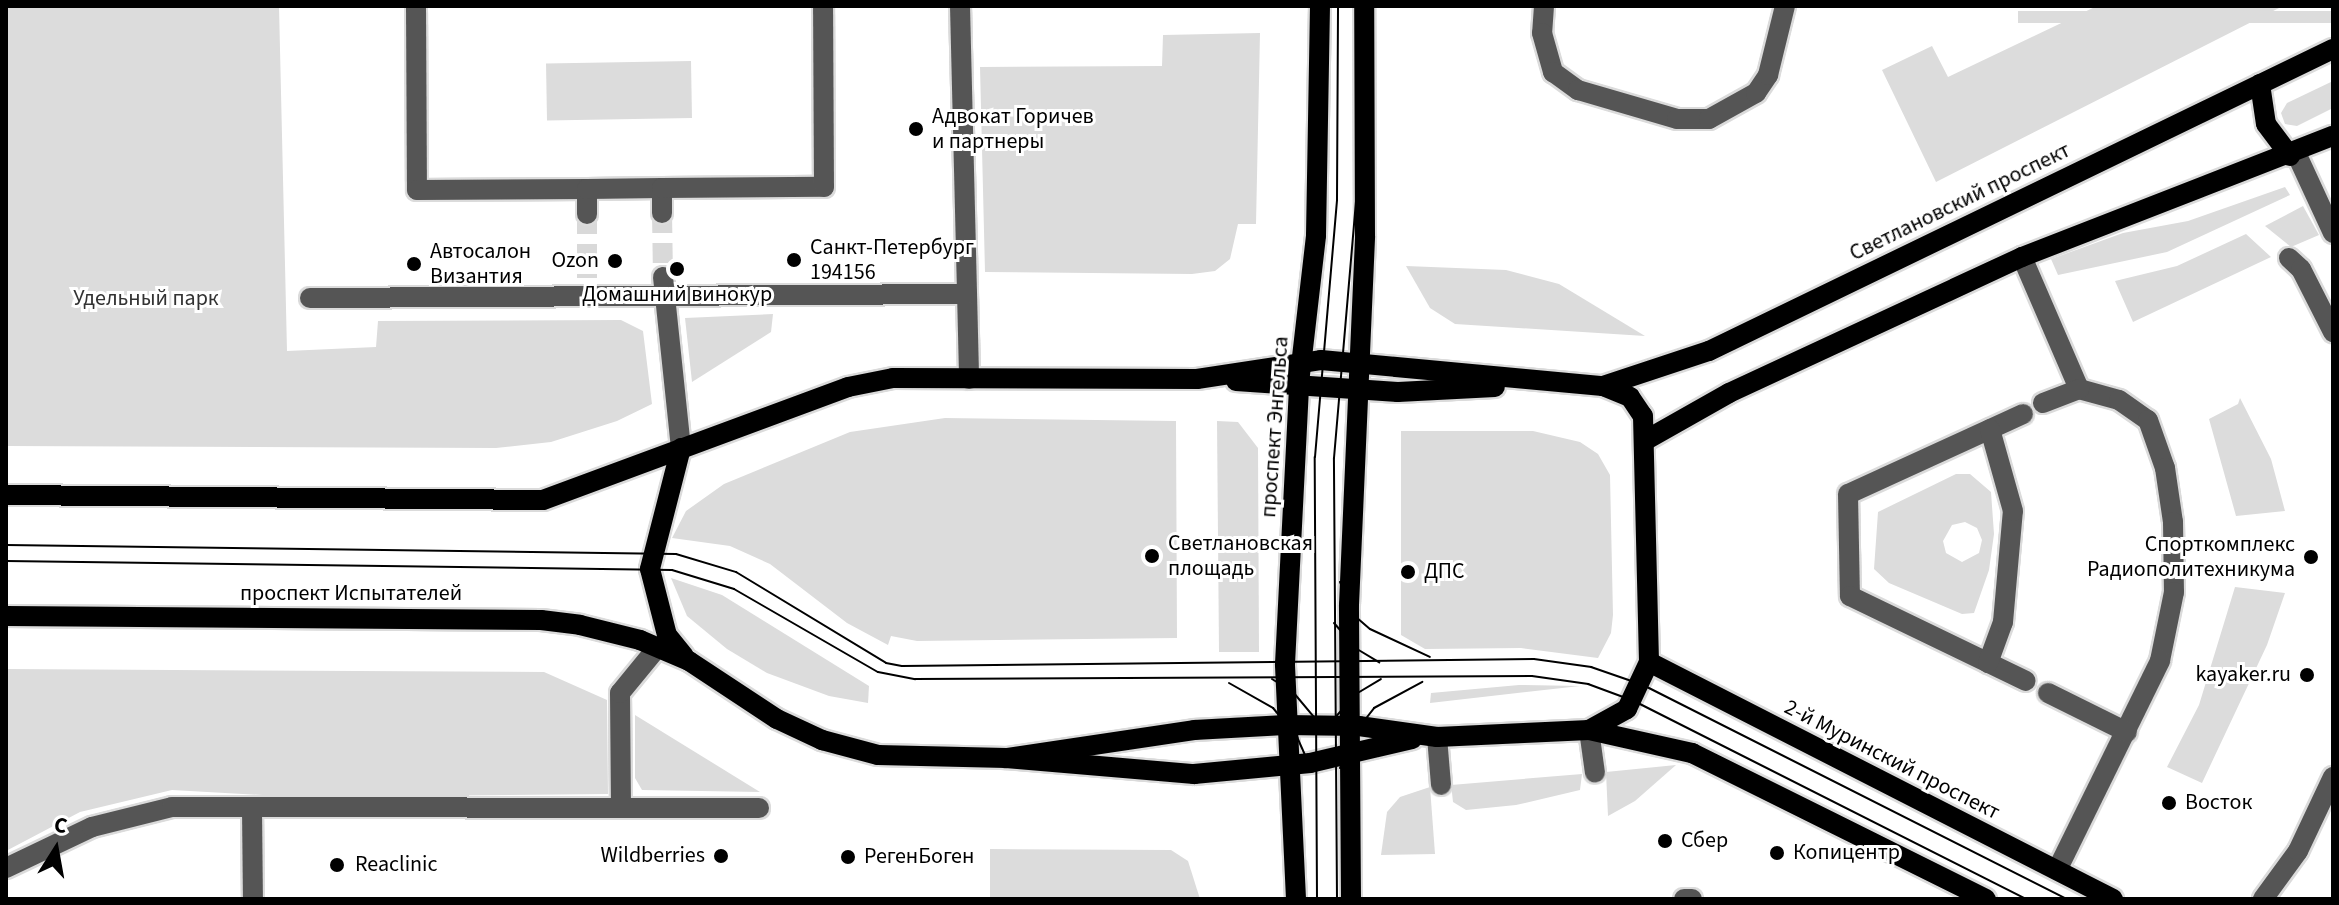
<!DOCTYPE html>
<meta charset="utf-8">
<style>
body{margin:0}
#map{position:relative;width:2339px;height:905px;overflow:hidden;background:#fff;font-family:"Source Sans 3",sans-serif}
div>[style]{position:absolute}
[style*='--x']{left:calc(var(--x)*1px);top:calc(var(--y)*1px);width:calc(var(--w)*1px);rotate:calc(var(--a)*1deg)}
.green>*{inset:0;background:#dcdcdc;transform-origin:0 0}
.minor-tunnel>*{height:20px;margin-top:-10px;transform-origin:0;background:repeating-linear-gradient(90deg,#d9d9d9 0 20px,transparent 0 30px)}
.roads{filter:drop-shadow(2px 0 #dbdbdb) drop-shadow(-2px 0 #dbdbdb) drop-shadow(0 2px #dbdbdb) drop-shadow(0 -2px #dbdbdb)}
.minor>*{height:20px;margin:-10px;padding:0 10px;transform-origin:10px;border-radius:10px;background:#555}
.major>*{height:20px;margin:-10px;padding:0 10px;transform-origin:10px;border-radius:10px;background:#000}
.tram>*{height:2px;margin:-1px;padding:0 1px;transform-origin:1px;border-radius:1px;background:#000}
.dots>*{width:22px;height:22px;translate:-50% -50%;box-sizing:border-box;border:4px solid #fff;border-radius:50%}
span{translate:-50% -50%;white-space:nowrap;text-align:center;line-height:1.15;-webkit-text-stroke:6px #fff;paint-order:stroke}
.poi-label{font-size:22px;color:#000}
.left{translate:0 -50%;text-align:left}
.right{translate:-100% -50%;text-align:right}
.street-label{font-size:22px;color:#000}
.park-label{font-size:22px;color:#333}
.frame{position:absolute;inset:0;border:8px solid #000;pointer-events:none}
.north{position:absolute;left:16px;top:809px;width:80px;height:80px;-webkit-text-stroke:6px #fff;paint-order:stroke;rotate:11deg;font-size:22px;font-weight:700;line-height:32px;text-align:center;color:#000}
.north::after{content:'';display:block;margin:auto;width:28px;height:36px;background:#000;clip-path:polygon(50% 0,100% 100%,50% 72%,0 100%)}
</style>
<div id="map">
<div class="green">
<i style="clip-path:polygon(6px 6px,279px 6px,287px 351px,376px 347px,378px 321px,621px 320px,643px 331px,652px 404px,617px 421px,551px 442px,496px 448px,6px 446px)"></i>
<i style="clip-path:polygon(2097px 6px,2283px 6px,1936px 182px,1882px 70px,1932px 46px,1948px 77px)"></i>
<i style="left:2333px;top:11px;width:12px;height:315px;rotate:90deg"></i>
<i style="clip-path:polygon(1260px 33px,1256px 224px,1238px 224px,1230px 259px,1215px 271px,1192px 274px,985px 272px,980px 67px,1162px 66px,1163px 35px)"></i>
<i style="left:691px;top:61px;width:57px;height:145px;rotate:89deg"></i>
<i style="clip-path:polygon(2333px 81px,2333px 108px,2297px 126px,2285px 124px,2281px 113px,2287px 103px)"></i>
<i style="clip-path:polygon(2285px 187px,2290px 195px,2167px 252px,2058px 275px,2051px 259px,2123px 233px,2188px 221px)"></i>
<i style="clip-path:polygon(2303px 206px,2319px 235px,2291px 247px,2265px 226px)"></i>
<i style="clip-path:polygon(2246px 234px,2271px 257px,2133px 322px,2115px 281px,2177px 266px)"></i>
<i style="clip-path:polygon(1406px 266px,1506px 270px,1559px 284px,1645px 336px,1455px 324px,1430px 308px)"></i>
<i style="clip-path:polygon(773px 314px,771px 332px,692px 382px,685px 318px)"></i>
<i style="clip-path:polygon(2240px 398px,2271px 459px,2285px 511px,2236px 516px,2209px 419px,2238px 404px)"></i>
<i style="clip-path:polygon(945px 418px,1176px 421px,1177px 638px,917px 641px,891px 636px,888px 645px,847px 623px,770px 564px,730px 546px,672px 538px,686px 511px,724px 484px,850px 432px)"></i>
<i style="clip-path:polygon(1217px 421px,1238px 422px,1258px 448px,1259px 652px,1219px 652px)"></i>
<i style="clip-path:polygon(1401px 431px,1533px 431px,1580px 442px,1598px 454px,1610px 475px,1613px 615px,1611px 633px,1598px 658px,1521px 648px,1425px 649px,1401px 635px,1401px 578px,1415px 578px,1415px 565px,1401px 565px)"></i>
<i style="clip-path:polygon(evenodd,1956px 474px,1970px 474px,1991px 492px,1994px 534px,1989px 570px,1974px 613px,1962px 614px,1889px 583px,1874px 569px,1878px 512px,1956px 474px,1965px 522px,1977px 528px,1982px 540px,1979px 553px,1962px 562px,1946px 553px,1943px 541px,1952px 525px,1965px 522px)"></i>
<i style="clip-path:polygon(671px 578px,722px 595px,869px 686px,868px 703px,829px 696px,767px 673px,727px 649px,687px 616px)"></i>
<i style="clip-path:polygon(2235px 587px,2285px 593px,2267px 645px,2202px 783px,2167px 767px,2199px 705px)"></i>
<i style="clip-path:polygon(6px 669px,544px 672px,607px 700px,608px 794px,298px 797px,172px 790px,80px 812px,6px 851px)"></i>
<i style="clip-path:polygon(1519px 685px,1580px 686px,1430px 703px,1431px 693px)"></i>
<i style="clip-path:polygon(635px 715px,760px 792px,642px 790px,635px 778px)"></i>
<i style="clip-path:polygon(1676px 765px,1635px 801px,1608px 816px,1606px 772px)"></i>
<i style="clip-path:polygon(1582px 774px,1580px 790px,1516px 805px,1466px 810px,1453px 802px,1452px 793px,1451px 785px)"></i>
<i style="clip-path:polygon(1430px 787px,1435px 854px,1381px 855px,1387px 812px,1400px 797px)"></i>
<i style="clip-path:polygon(990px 849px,1171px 850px,1188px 861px,1200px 899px,990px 899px)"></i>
</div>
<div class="minor-tunnel">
<i style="--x:662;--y:213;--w:64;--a:89.1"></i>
<i style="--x:587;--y:214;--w:64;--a:90"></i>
</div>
<div class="roads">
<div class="minor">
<i style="--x:416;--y:6;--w:184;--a:89.7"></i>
<i style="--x:417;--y:190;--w:170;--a:-0.3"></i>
<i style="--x:587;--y:189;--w:25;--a:90"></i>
<i style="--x:960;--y:6;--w:373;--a:88.6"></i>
<i style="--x:1544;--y:6;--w:27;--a:94"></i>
<i style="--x:1542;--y:33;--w:41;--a:74.2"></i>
<i style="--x:1553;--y:72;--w:31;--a:36"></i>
<i style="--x:1578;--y:90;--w:103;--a:16.3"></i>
<i style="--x:1677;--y:119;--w:32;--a:0"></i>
<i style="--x:1709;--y:119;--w:54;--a:-29"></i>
<i style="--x:1756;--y:93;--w:22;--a:-56"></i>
<i style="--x:1768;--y:75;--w:71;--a:-76.2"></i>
<i style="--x:2296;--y:153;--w:88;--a:65.2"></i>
<i style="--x:587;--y:189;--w:75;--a:-0.8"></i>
<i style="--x:662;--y:213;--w:25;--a:-90"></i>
<i style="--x:662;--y:188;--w:162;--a:-0.4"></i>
<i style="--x:824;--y:187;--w:181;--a:-90.3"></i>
<i style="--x:2022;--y:257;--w:144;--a:66.6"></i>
<i style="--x:2079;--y:389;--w:41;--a:15.4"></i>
<i style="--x:2119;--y:400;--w:35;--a:35"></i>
<i style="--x:2148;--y:420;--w:51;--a:70.5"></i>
<i style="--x:2165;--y:468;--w:55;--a:81.6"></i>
<i style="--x:2173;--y:522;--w:70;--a:89.2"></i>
<i style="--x:2174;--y:592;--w:70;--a:101.5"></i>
<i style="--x:2160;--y:661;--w:233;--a:116.2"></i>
<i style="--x:2289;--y:258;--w:16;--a:43"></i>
<i style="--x:2301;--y:269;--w:71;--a:63.1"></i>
<i style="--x:663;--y:277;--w:172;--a:84"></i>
<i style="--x:310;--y:298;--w:657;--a:-0.35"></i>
<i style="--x:2043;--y:403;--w:39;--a:-21"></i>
<i style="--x:2023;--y:414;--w:192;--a:155.4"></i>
<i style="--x:1848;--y:494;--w:102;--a:88.9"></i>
<i style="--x:1850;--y:596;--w:195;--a:25.8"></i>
<i style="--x:1988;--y:663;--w:44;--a:-69.9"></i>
<i style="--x:2003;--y:622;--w:111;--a:-84.9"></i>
<i style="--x:2013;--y:511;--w:85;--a:-105.7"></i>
<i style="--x:2048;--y:693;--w:88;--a:26.3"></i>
<i style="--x:1589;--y:730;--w:43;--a:82.1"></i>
<i style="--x:1437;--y:737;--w:48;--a:85.2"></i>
<i style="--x:621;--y:808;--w:115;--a:-90.5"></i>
<i style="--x:620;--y:693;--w:58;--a:-50.6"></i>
<i style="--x:252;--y:809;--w:90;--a:89.4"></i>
<i style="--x:6;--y:868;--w:95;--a:-25.5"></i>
<i style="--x:92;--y:827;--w:82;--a:-14"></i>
<i style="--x:172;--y:807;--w:587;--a:0.1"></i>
<i style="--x:1684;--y:899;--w:8;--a:0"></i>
<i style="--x:2263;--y:899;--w:59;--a:-53.9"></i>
<i style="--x:2298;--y:851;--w:82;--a:-64.7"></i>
</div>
<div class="major">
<i style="--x:2260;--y:84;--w:40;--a:81.5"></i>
<i style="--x:2266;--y:124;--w:40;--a:53"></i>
<i style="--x:1236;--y:381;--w:162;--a:3.9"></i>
<i style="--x:1398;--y:392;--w:97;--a:-3"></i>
<i style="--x:1603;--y:386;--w:112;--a:-18.3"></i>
<i style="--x:1709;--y:351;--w:693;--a:-25.83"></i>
<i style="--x:1646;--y:440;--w:95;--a:-29.5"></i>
<i style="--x:1729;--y:393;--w:323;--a:-24.9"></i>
<i style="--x:2022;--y:257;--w:334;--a:-21.3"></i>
<i style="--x:681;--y:448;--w:125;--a:104.4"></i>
<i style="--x:650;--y:569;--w:68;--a:75.6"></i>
<i style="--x:667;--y:635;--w:27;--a:51"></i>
<i style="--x:6;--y:495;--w:537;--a:0.53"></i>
<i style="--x:543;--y:500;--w:325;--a:-20.3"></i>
<i style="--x:848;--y:387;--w:46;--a:-11.3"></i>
<i style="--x:893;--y:378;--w:304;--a:0.2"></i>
<i style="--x:1197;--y:379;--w:125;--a:-8.7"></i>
<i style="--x:1321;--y:360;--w:283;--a:5.3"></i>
<i style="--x:1603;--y:386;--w:29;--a:22"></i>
<i style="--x:1630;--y:397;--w:23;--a:56"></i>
<i style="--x:1643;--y:416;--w:246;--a:88.6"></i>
<i style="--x:1649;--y:662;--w:52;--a:115.1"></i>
<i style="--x:1627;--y:709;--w:43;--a:151.1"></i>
<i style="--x:1589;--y:730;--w:152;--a:177.4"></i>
<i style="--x:1437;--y:737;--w:79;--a:-172"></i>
<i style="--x:1359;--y:726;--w:74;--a:-179.2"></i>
<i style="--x:1285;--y:725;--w:91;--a:176.9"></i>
<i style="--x:1194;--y:730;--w:190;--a:171.5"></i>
<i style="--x:6;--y:616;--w:535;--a:0.43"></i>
<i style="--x:541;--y:620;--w:39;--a:7"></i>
<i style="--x:580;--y:625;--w:62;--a:14"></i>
<i style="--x:640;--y:640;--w:53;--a:23.2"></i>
<i style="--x:689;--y:661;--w:105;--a:33.4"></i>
<i style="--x:777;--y:719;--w:50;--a:25"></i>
<i style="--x:822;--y:740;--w:58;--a:15"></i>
<i style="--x:878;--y:755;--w:128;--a:1.3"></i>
<i style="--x:1006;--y:758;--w:189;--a:4.9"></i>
<i style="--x:1194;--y:774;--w:117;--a:-5.4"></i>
<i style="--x:1310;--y:763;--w:105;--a:-13.2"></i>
<i style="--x:1649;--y:662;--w:521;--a:27.06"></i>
<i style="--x:1589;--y:730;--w:106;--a:12.6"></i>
<i style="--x:1692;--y:753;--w:328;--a:26.4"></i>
<i style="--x:1296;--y:899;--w:235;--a:-92.7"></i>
<i style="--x:1285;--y:664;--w:281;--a:-87.1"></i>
<i style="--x:1299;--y:383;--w:149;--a:-83.4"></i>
<i style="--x:1316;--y:235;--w:229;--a:-89"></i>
<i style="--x:1351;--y:899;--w:294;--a:-90.4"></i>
<i style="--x:1349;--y:605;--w:369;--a:-87.5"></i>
<i style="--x:1365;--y:236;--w:230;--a:-90.2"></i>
</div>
</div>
<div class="tram">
<i style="--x:6;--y:545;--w:670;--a:0.77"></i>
<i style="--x:676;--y:554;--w:63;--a:16.7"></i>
<i style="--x:736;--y:572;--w:175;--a:31.2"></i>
<i style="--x:886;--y:663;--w:16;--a:11"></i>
<i style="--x:902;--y:666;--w:632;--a:-0.63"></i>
<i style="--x:1534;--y:659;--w:58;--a:8"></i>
<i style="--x:1591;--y:667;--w:55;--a:19.1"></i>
<i style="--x:1643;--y:685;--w:475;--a:26.8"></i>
<i style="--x:6;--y:561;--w:666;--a:0.77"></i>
<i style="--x:672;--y:570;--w:65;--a:17"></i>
<i style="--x:734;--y:589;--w:166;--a:30"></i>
<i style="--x:878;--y:672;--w:38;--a:11"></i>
<i style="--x:915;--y:679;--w:617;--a:-0.28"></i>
<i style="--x:1532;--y:676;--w:57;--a:8.1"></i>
<i style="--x:1588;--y:684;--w:49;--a:20.3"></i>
<i style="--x:1634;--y:701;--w:439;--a:26.8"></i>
<i style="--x:1340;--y:582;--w:38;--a:65"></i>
<i style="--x:1356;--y:617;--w:18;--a:41"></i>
<i style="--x:1370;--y:629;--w:66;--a:25"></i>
<i style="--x:1334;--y:623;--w:35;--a:49"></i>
<i style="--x:1357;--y:649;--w:26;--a:31"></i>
<i style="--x:1272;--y:679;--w:25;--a:32"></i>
<i style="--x:1293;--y:692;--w:35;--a:50"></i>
<i style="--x:1229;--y:683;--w:51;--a:29.6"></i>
<i style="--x:1273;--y:708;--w:38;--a:50"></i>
<i style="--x:1297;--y:737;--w:35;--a:66"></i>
<i style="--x:1333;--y:720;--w:35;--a:-49"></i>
<i style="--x:1356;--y:694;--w:29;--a:-31"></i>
<i style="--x:1340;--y:768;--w:42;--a:-65.9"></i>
<i style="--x:1357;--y:730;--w:28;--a:-52"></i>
<i style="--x:1374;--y:708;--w:55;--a:-28.4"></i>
<i style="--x:1317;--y:899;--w:442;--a:-90.3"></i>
<i style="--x:1315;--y:457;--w:258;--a:-85.1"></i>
<i style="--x:1337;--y:200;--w:194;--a:-89.7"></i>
<i style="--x:1337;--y:899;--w:441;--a:-90.4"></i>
<i style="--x:1334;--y:458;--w:258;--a:-85.1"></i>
<i style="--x:1356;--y:201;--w:195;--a:-89.7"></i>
</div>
<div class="dots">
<i style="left:916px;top:129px;background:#000"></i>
<i style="left:794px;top:260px;background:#000"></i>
<i style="left:615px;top:261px;background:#000"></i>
<i style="left:414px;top:264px;background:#000"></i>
<i style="left:677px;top:269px;background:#000"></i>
<i style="left:1152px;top:556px;background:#000"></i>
<i style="left:2311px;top:557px;background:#000"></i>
<i style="left:1408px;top:572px;background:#000"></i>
<i style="left:2307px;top:675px;background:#000"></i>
<i style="left:2169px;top:803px;background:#000"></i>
<i style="left:1665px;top:841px;background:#000"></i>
<i style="left:1777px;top:853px;background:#000"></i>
<i style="left:721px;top:856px;background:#000"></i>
<i style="left:848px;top:857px;background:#000"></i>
<i style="left:337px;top:865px;background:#000"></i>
</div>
<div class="poi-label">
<span class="left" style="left:932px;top:129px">Адвокат Горичев<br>и партнеры</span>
<span class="left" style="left:810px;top:260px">Санкт-Петербург<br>194156</span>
<span class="left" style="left:430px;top:264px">Автосалон<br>Византия</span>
<span class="right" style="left:599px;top:261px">Ozon</span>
<span style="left:677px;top:295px">Домашний винокур</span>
<span class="left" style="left:1168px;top:556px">Светлановская<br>площадь</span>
<span class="right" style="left:2295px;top:557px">Спорткомплекс<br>Радиополитехникума</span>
<span class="left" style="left:1424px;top:572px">ДПС</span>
<span class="right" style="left:2291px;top:675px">kayaker.ru</span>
<span class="left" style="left:2185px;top:803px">Восток</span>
<span class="left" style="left:1681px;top:841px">Сбер</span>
<span class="left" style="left:1793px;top:853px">Копицентр</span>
<span class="right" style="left:705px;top:856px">Wildberries</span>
<span class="left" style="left:864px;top:857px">РегенБоген</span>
<span class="left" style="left:355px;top:865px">Reaclinic</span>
</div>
<div class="street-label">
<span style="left:1960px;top:202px;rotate:-26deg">Светлановский проспект</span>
<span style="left:1275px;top:427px;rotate:-86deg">проспект Энгельса</span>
<span style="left:351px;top:594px">проспект Испытателей</span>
<span style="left:1892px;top:760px;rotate:27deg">2-й Муринский проспект</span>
</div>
<div class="park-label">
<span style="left:146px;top:299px">Удельный парк</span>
</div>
<div class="frame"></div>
<div class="north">С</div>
</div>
